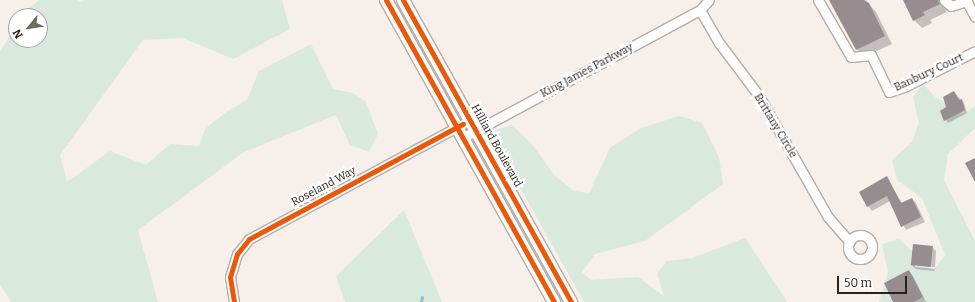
<!DOCTYPE html>
<style>
body{margin:0}
#map{position:relative;width:975px;height:302px;overflow:hidden;background:#f7efea;font-family:Bitter,serif}
div>[style]{position:absolute}
[style*='--x']{left:calc(var(--x)*1px);top:calc(var(--y)*1px);width:calc(var(--w)*1px);rotate:calc(var(--a)*1deg)}
.green>*{inset:0;background:#d9e9dd}
.shadow>*{inset:0;background:#0003}
.stream>*{height:3px;margin:-1.5px;padding:0 1.5px;transform-origin:1.5px;border-radius:1.5px;background:#91bfc4}
.building>*{inset:0;background:#978c8f;transform-origin:0 0}
.roads{filter:drop-shadow(1px 0 #b4ada8) drop-shadow(-1px 0 #b4ada8) drop-shadow(0 1px #b4ada8) drop-shadow(0 -1px #b4ada8)}
.minor>*{height:9px;margin:-4.5px;padding:0 4.5px;transform-origin:4.5px;border-radius:4.5px;background:#fefdfc}
.minor>.ring{margin:-4.5px;padding:0;box-sizing:content-box;background:none;border:9px solid #fefdfc;border-radius:50%}
.major>*{height:12px;margin:-6px;padding:0 6px;transform-origin:6px;border-radius:6px;background:#fefdfc}
.cycleway>*{height:5px;margin:-2.5px;padding:0 2.5px;transform-origin:2.5px;border-radius:2.5px;background:#e8590c}
span{translate:-50% -50%;white-space:nowrap;text-align:center;line-height:1.15;-webkit-text-stroke:4px #fff;paint-order:stroke}
.street-label{font-size:11px;color:#29211b}
.north{position:absolute;left:8px;top:8px;width:40px;height:40px;box-sizing:border-box;background:#fff;border:1px solid #a9a6a4;border-radius:50%;rotate:240deg;font-size:11px;font-weight:700;line-height:16px;text-align:center;color:#29211b}
.north::after{content:'';display:block;margin:auto;width:14px;height:18px;background:#716963;clip-path:polygon(50% 0,100% 100%,50% 72%,0 100%)}
.scale{position:absolute;left:837px;top:276px;width:70px;height:18px;box-sizing:border-box;border:2px solid #29211b;border-top:0;padding-left:5px;font-size:12px;line-height:14px;white-space:nowrap;color:#29211b;-webkit-text-stroke:3px #fff;paint-order:stroke}
</style>
<div id="map">
<div class="green">
<i style="clip-path:polygon(39px 0,76px 0,81px 2px,85px 0,282px 0,290px 29px,233px 59px,183px 38px,143px 40px,60px 155px,67px 182px,110px 151px,146px 165px,170px 144px,199px 146px,205px 129px,226px 112px,247px 100px,259px 71px,311px 44px,333px 89px,353px 93px,366px 102px,378px 134px,369px 152px,350px 145px,336px 115px,244px 152px,138px 230px,158px 302px,11px 302px,0 285px,0 52px,16px 25px,16px 40px,40px 40px,40px 16px,21px 16px)"></i>
<i style="clip-path:polygon(398px 4px,459px 111px,457px 113px,455px 114px,396px 7px)"></i>
<i style="clip-path:polygon(923px 84px,934px 96px,962px 115px,975px 106px,975px 128px,948px 154px,944px 180px,975px 241px,975px 302px,879px 302px,888px 272px,882px 244px,899px 239px,933px 270px,945px 255px,922px 198px,897px 180px,892px 160px,912px 142px,919px 123px,913px 97px)"></i>
<i style="clip-path:polygon(679px 116px,702px 123px,719px 157px,723px 184px,645px 241px,595px 254px,582px 272px,591px 280px,638px 277px,664px 296px,657px 274px,667px 261px,692px 258px,745px 238px,787px 302px,584px 302px,489px 132px,512px 125px,532px 144px,554px 175px,574px 191px,589px 193px,610px 148px,641px 128px)"></i>
<i style="clip-path:polygon(478px 146px,566px 302px,559px 302px,474px 148px)"></i>
<i style="clip-path:polygon(404px 210px,442px 302px,345px 302px,336px 276px)"></i>
</div>
<div class="shadow">
<i style="clip-path:polygon(831px 0,865px 0,876px 12px,892px 44px,864px 57px,857px 49px)"></i>
<i style="clip-path:polygon(904px 0,941px 0,947px 12px,930px 20px,932px 23px,922px 28px,914px 20px)"></i>
<i style="clip-path:polygon(954px 92px,964px 103px,967px 113px,948px 123px,941px 111px,948px 107px)"></i>
<i style="clip-path:polygon(886px 178px,902px 203px,912px 199px,916px 203px,925px 222px,906px 230px,890px 201px,872px 211px,868px 206px)"></i>
<i style="clip-path:polygon(932px 247px,936px 251px,935px 267px,915px 265px,915px 267px,935px 269px,934px 271px,916px 269px,911px 265px)"></i>
<i style="clip-path:polygon(909px 272px,913px 276px,926px 302px,894px 302px)"></i>
</div>
<div class="stream">
<i style="--x:421;--y:302;--w:5;--a:-79"></i>
</div>
<div class="building">
<i style="clip-path:polygon(829px 0,864px 0,869px 3px,885px 36px,856px 50px)"></i>
<i style="clip-path:polygon(903px 0,938px 0,940px 4px,923px 12px,925px 15px,913px 21px)"></i>
<i style="clip-path:polygon(954px 91px,959px 100px,962px 99px,965px 110px,944px 121px,940px 111px,946px 107px,943px 97px)"></i>
<i style="clip-path:polygon(975px 158px,975px 182px,965px 163px)"></i>
<i style="clip-path:polygon(887px 176px,901px 203px,912px 198px,921px 217px,901px 227px,887px 196px,867px 207px,859px 192px)"></i>
<i style="left:913px;top:244px;width:20px;height:21px;rotate:6deg"></i>
<i style="clip-path:polygon(909px 270px,923px 297px,913px 302px,893px 302px,884px 283px)"></i>
</div>
<div class="roads">
<div class="minor">
<i style="--x:818;--y:0;--w:66;--a:59.9"></i>
<i style="--x:851;--y:57;--w:20;--a:-6"></i>
<i style="--x:871;--y:55;--w:41;--a:64.1"></i>
<i style="--x:889;--y:92;--w:18;--a:-19"></i>
<i style="--x:906;--y:86;--w:77;--a:-26.9"></i>
<i style="--x:944;--y:0;--w:9;--a:41"></i>
<i style="--x:951;--y:6;--w:17;--a:-17"></i>
<i style="--x:966;--y:0;--w:19;--a:62"></i>
<i style="--x:700;--y:10;--w:39;--a:60"></i>
<i style="--x:720;--y:44;--w:65;--a:53.1"></i>
<i style="--x:759;--y:96;--w:139;--a:60.3"></i>
<i style="--x:828;--y:217;--w:33;--a:49"></i>
<i style="--x:462;--y:138;--w:270;--a:-28.3"></i>
<i style="--x:700;--y:10;--w:13;--a:-48"></i>
<i class="ring" style="left:848px;top:235px;width:15px;height:15px"></i>
<i style="--x:234;--y:302;--w:25;--a:-99"></i>
<i style="--x:230;--y:277;--w:24;--a:-73"></i>
<i style="--x:237;--y:254;--w:19;--a:-51"></i>
<i style="--x:249;--y:239;--w:251;--a:-28.3"></i>
</div>
<div class="major">
<i style="--x:386;--y:0;--w:346;--a:60.9"></i>
<i style="--x:403;--y:0;--w:346;--a:60.9"></i>
</div>
</div>
<div class="cycleway">
<i style="--x:386;--y:0;--w:346;--a:60.9"></i>
<i style="--x:403;--y:0;--w:346;--a:60.9"></i>
<i style="--x:234;--y:302;--w:25;--a:-99"></i>
<i style="--x:230;--y:277;--w:24;--a:-73"></i>
<i style="--x:237;--y:254;--w:19;--a:-51"></i>
<i style="--x:249;--y:239;--w:243;--a:-28.3"></i>
</div>
<div class="street-label">
<span style="left:587px;top:71px;rotate:-28deg">King James Parkway</span>
<span style="left:929px;top:73px;rotate:-25deg">Banbury Court</span>
<span style="left:775px;top:126px;rotate:59deg">Brittany Circle</span>
<span style="left:496px;top:146px;rotate:61deg">Hilliard Boulevard</span>
<span style="left:324px;top:187px;rotate:-28deg">Roseland Way</span>
</div>
<div class="north">N</div>
<div class="scale">50 m</div>
</div>
